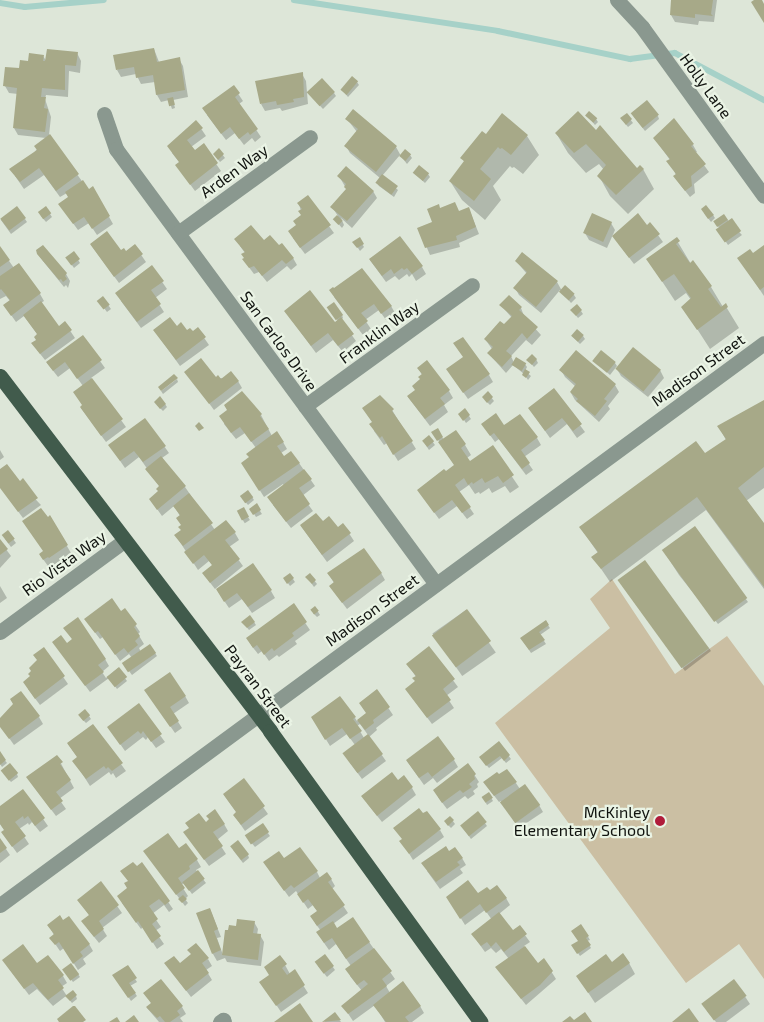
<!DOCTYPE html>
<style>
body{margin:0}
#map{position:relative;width:764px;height:1022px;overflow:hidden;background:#dde6d8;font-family:"Exo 2",sans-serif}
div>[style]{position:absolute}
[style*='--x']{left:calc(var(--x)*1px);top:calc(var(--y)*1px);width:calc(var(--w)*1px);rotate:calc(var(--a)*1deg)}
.green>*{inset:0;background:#cbbfa3}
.shadow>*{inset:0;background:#0003;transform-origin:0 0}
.stream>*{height:5.5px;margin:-2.75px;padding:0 2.75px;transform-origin:2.75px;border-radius:2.75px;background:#a6d1c8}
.building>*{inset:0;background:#a7a988;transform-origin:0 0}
.minor>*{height:15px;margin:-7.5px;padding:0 7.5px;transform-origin:7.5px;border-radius:7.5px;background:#8a988f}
.major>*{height:15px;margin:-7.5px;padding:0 7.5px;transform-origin:7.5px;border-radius:7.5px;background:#415b4c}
.dots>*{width:14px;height:14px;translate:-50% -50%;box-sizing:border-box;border:2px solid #eaf4e5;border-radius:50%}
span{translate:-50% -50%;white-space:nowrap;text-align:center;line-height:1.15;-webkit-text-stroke:4.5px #eaf4e5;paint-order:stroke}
.street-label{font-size:16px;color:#10130f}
.poi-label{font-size:16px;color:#10130f}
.right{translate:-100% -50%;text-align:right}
</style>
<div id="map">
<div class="green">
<i style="clip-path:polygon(612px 579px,675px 674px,727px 636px,764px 686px,764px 979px,739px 944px,686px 983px,495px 723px,610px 628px,590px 599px)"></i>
</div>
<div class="shadow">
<i style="clip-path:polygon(673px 0,717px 0,714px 22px,699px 21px,698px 25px,675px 22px,671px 15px)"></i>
<i style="clip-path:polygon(154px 49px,159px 62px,179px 59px,183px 66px,188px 97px,173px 100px,175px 108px,172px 109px,169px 100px,161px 102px,157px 95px,155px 82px,141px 84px,136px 74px,121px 77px,117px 70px)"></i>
<i style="clip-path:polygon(77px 53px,81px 61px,80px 73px,69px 71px,68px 97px,46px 95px,45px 99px,51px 117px,49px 135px,89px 191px,93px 188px,113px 224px,97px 235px,89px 223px,78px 230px,64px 211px,69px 198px,67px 193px,60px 197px,44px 175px,24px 189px,15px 176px,46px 138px,18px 135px,14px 128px,18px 94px,9px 93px,5px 86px,29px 62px,43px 56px,47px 62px)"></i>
<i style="clip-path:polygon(302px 74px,306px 81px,308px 104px,282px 111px,280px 108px,265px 111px,261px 104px)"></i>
<i style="clip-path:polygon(357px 82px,359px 85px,348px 97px,342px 90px)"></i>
<i style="clip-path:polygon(233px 86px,243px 101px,239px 104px,261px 137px,255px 142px,252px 138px,244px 145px,235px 133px,226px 140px,207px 115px)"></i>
<i style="clip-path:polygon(334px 93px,336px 96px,323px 109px,309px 94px)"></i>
<i style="clip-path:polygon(578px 113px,636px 170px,643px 169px,654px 189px,628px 214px,610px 196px,599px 176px,604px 170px,599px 164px,586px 173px,568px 153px,556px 133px)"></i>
<i style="clip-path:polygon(627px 115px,633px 123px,628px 127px,624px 122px)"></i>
<i style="clip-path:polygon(658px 116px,659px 119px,645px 131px,634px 117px)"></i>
<i style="clip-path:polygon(589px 118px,596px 119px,598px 122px,595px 125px)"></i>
<i style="clip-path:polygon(347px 119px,396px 147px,401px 156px,405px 151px,410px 155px,412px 158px,407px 164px,400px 155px,382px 176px,398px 190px,394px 197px,379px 186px,377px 183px,380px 178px,350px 153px,346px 146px,357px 132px)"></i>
<i style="clip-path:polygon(196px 121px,206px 136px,191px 147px,195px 152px,203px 145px,221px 171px,195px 191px,181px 172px,180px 163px,172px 153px)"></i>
<i style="clip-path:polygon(486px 136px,527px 136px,539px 155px,523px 174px,514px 167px,512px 168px,510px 166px,493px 186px,501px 200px,485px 220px,462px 200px,450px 181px,465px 163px,462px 158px)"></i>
<i style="clip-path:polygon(655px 139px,693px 145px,697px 152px,695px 153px,709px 172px,694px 184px,695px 193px,690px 197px,679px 183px,670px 160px)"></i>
<i style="clip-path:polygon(219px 150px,225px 158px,220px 162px,216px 157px)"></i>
<i style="clip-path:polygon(414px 173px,428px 174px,430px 177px,425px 183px)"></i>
<i style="clip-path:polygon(339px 176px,373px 191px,377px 198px,352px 228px,341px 218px,344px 225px,342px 228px,335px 220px,338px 216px,332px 207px,347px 190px)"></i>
<i style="clip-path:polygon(308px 197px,334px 233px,305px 254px,293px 238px,302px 215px,299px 204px)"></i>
<i style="clip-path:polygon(46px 208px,52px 217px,46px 222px,41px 216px)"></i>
<i style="clip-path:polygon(469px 209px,479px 234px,459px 243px,460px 247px,430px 255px,419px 229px,434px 223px,440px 210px,459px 212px)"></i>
<i style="clip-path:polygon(704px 213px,713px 215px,715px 218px,711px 222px)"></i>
<i style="clip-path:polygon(724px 216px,742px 235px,728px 245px,720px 233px,720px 229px,715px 222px)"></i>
<i style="clip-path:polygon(25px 219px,27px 222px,11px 234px,1px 220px)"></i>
<i style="clip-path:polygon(611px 223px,615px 230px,607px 248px,589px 240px,585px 233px)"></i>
<i style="clip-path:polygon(650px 224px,663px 242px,634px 264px,618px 243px)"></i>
<i style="clip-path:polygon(359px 239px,364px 247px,360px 251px,354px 242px)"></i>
<i style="clip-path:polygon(676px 239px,691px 264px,711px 287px,723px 307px,725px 305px,739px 328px,710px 349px,683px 307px,691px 300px,686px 293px,675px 301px,648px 260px)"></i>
<i style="clip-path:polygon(264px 242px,293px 258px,297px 265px,291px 270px,287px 266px,267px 282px,259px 272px,254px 274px,248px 266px,245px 253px,240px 246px)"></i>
<i style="clip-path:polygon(91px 245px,125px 253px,135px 246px,146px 262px,119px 283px)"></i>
<i style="clip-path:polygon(42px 247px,66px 274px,70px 281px,68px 288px,66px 285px,64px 287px,43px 261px,38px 254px)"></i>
<i style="clip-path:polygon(764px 247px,764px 296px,743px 265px)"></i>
<i style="clip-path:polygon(0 248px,14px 268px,18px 265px,40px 294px,44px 301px,41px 303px,58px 327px,65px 323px,75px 338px,45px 360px,37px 350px,38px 335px,24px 316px,16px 322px,9px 312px,10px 301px,6px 296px,0 299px)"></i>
<i style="clip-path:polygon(74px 253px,80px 263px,74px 268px,69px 261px)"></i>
<i style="clip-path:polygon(370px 260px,422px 267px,426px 274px,416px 281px,412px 274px,409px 277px,407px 274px,399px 280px,395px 276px,386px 282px)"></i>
<i style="clip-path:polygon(516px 261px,557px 282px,562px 291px,574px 295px,576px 298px,571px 303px,560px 290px,541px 313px,519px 295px,515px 288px,527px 274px)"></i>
<i style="clip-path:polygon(152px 267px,167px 289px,155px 298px,164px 312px,141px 328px,121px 301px)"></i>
<i style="clip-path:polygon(334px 297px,391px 306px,395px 313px,386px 320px,379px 310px,365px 320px,371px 329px,363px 335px)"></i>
<i style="clip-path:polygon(103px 298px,111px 309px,107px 312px,101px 304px)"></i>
<i style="clip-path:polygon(501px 305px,521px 308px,524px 316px,541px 335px,532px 345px,526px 340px,511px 356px,514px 363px,517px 359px,525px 364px,527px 367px,525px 371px,531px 376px,528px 380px,524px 374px,513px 365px,506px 373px,488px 353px,492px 349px,485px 339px,504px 326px,512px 318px)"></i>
<i style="clip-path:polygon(331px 310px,342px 315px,343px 318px,341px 320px,356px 341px,343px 352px,333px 340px,316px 353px,285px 311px,335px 324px,338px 321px)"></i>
<i style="clip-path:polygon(581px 311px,583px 314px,578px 318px,574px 313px)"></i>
<i style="clip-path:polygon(176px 327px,192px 333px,198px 329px,209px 345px,180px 366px,159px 337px)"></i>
<i style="clip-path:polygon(572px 336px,583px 336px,585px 339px,580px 344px)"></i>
<i style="clip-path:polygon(83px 337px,105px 368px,91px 378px,126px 427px,106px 442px,81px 408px,83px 406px,83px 386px,70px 368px,58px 377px,47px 363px)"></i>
<i style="clip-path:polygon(536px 359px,538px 363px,534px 367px,528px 360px)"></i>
<i style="clip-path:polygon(594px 361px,615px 363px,617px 366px,610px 375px)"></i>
<i style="clip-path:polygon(419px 369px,449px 391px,453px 398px,444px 405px,448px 412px,430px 426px,408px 397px,416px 391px,422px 375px)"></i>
<i style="clip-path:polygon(617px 369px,660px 370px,664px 378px,648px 397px,621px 376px)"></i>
<i style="clip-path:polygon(561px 370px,615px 385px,619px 392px,608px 406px,610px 409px,599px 422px,575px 400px,571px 393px,576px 387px,565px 377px)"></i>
<i style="clip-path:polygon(186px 372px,238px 381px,242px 388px,214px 410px)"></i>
<i style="clip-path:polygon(489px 375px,493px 382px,468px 399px,452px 376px)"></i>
<i style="clip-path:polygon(177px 379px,178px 382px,163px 394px,161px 391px)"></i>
<i style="clip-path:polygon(554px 390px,585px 432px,577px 438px,567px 424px,550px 438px,529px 408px)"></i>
<i style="clip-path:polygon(241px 393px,261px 415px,272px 436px,283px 442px,287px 449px,281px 453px,284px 458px,299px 463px,315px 486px,302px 496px,313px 511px,291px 528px,273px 505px,284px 486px,283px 484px,264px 497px,247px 470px,250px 458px,256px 448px,245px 433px,236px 439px,224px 424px,228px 410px)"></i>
<i style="clip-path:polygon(488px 393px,494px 401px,490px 405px,485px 400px)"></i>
<i style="clip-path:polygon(764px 401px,764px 488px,746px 501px,764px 525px,764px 589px,706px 510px,610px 582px,593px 557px,598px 553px,580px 527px,705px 455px,726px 440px,719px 427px)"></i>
<i style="clip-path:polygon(165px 404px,167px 407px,163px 411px,157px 405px)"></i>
<i style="clip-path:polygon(389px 405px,416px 449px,398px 461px,387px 443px,384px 445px,374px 431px,373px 423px,364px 409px)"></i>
<i style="clip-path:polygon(465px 410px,471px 419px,466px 423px,462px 417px)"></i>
<i style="clip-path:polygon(504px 427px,537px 438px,541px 445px,524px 457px,533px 470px,526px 475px,499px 439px,495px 442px,487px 431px)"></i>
<i style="clip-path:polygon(437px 429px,444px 440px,465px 445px,471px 455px,467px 458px,470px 463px,492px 447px,519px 487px,510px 493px,505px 486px,492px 493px,489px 488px,480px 494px,479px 492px,475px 494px,469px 485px,459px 492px,474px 514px,467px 519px,457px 506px,439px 519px,423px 497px,455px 466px,433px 432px)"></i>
<i style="clip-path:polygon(429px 437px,435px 445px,429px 450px,425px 444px)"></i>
<i style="clip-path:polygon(164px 446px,169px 453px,162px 458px,185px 487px,215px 530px,235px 533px,239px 540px,229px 547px,243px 566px,215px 589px,208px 580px,213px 566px,209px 561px,198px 570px,176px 536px,182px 531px,180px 516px,174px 506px,162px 516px,150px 499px,159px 492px,160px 487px,139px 457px,125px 468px,114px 452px)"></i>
<i style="clip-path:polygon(0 450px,4px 457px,0 460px)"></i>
<i style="clip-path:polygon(0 471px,20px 483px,41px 505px,23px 518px,0 487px)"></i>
<i style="clip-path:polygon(252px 497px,254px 500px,248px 505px,243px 499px)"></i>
<i style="clip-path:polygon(256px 505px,262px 514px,256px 517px,251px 509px)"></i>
<i style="left:243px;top:509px;width:13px;height:6px;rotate:58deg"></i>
<i style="clip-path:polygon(50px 517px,71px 553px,54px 565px,53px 563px,48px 566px,40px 555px,44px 552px,47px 519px)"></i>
<i style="clip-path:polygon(322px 523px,338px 529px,343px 524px,354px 541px,327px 562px,301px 526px)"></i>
<i style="clip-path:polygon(695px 527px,748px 602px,718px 624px,679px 575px,663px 550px)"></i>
<i style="clip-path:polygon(8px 532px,16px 543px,11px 547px,5px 539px)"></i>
<i style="clip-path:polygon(0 541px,11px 556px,0 568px)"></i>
<i style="clip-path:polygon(328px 573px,381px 573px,385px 580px,347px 609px,335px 593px,334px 583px)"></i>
<i style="clip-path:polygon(310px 575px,317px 584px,314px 587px,309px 580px)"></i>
<i style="clip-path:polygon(285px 579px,293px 579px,295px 582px,290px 586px)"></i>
<i style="clip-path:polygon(621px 584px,709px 648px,711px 651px,685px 671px)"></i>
<i style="clip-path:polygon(0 586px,7px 598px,0 603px)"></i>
<i style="clip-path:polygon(217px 590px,271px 591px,275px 598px,252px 613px,242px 599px,229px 608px)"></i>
<i style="clip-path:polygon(293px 605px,310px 630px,295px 641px,297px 644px,279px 657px,277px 655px,269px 661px,262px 651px,258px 654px,251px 645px)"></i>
<i style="clip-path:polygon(315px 607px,320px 615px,317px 617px,313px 613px)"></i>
<i style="clip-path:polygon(125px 610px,140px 632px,138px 634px,144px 644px,139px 648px,141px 652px,155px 653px,157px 656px,132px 675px,126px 667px,132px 658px,129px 654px,120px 661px,103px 637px,100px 639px,90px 626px)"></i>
<i style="left:466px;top:610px;width:52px;height:41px;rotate:55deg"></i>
<i style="clip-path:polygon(545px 621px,550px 628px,540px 635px,546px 644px,531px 653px,523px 641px)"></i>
<i style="clip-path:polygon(254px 622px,256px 625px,249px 630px,245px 625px)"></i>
<i style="clip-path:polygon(69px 635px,105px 659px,109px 666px,102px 672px,106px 678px,118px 668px,127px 681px,117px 689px,109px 678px,90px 692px,53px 642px,67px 645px,73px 640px)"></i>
<i style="clip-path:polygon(429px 648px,458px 687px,446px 696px,454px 708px,432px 724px,411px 696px,416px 677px,408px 664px)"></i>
<i style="clip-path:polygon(44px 649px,68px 684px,40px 705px,28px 689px)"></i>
<i style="clip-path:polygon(evenodd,377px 691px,393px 715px,376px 728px,377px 730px,369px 737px,386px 761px,362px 779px,348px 760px,355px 745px,347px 734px,330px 746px,313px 718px,355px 718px,357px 721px,367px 714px,377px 691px,360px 724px,368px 735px,364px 738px,357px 726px,360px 724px)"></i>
<i style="clip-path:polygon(185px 696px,189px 703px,173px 714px,182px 728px,175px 733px,150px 697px)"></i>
<i style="clip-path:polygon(138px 705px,165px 742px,156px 748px,148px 737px,146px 740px,143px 737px,125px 751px,109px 728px)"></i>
<i style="clip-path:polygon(89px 716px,91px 719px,86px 723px,81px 718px)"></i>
<i style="clip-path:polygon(39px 717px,43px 724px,14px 745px,0 725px,0 719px)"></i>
<i style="clip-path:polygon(93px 726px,126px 771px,116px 778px,113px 773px,111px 775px,109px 772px,90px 786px,74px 761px,78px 758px,68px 744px)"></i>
<i style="clip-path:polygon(499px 743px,511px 759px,506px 763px,502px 758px,489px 768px,482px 760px)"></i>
<i style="clip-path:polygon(0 754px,7px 763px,2px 767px,0 764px)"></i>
<i style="clip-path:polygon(57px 756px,74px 788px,59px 799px,66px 809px,56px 816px,32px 784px)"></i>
<i style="clip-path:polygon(454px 760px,458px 767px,437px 783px,433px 778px,424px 785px,407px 761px)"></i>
<i style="clip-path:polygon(468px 765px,479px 782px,477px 784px,478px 787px,473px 791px,475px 794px,468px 799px,465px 796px,447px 809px,438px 797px)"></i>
<i style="clip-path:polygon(507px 770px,520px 789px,539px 805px,543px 812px,519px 828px,501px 801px,499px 802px,489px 789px)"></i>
<i style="clip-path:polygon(4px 774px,17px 774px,18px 777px,11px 782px)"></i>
<i style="clip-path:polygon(244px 780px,268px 814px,245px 831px,234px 815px,237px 813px,224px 795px)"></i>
<i style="clip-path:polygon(398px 782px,412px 788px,416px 795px,382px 822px,367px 803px)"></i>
<i style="clip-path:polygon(23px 790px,48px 826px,40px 832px,32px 822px,29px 825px,28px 823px,19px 829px,29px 844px,17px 853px,7px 839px,5px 831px,0 824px,0 807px)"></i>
<i style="clip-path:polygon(489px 794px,493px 801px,487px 805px,483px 797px)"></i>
<i style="clip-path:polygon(478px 813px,487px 826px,471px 839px,463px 828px)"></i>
<i style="clip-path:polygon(450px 817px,455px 824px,451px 828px,447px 824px)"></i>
<i style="clip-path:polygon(210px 820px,224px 824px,228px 831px,217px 840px,226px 854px,209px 866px,189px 839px)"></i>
<i style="clip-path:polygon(262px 825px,270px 836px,255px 847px,249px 840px)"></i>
<i style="clip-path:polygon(440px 830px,444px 837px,413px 860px,405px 847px)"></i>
<i style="clip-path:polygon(0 840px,10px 855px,0 863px)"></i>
<i style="clip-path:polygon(179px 850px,197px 860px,201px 867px,196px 870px,206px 883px,192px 894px,184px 883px,181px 885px,188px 896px,185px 899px,188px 903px,185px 906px,149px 858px)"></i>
<i style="clip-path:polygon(233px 850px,248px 855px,249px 858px,243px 863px)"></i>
<i style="clip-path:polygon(449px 852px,462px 858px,466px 865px,460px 869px,463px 873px,440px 889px,427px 871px)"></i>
<i style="clip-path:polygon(284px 860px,317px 872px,320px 878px,331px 879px,335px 886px,332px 889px,348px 913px,333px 924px,337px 930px,353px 919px,395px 979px,386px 986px,390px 993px,420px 1006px,424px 1013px,412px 1022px,385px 1022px,375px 1005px,353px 1021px,343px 1006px,362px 991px,350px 976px,351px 966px,336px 944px,329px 950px,322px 940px,321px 931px,315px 923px,318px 912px,313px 905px,308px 909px,296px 891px,289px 897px,269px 869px)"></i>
<i style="clip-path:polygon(142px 864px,173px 909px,169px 912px,164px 905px,152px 914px,161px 927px,155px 931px,164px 944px,157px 949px,143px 927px,141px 929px,122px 903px,128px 889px,128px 882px,136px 868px)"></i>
<i style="clip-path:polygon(101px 883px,122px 913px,102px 928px,107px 936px,99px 943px,87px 928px,89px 915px,79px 900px)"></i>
<i style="clip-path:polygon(477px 895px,506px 898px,510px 905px,499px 914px,513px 932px,519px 927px,530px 942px,524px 946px,537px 965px,544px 960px,556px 979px,526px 1005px,497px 968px,509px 959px,501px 949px,496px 953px,491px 948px,485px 952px,477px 941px,492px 920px,485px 910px,465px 925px,448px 897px)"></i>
<i style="clip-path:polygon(210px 909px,221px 937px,217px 938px,223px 955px,237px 927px,254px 922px,258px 929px,257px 935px,260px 935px,264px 942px,261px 966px,227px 962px,225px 958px,217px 961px,213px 954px)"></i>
<i style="clip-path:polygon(581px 925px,590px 940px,587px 941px,591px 948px,580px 956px,573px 946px,579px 942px)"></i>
<i style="clip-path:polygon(49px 926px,89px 944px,93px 951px,83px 959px,86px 964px,78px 970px,64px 948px,60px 951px,51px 938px,54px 935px)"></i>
<i style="clip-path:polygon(325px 956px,335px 970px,327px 977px,318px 966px)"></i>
<i style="clip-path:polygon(208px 959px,212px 966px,206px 970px,212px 980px,191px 997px,166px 964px,180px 965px)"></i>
<i style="clip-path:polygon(612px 963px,629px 963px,635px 974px,595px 1003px,578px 977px)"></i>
<i style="clip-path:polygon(37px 965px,63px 976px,67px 983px,61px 987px,67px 996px,76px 996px,77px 999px,72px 1003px,66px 996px,53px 1006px,37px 989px,29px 995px,8px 967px)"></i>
<i style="clip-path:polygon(285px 965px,290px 974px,294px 971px,308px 993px,281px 1012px,261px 982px)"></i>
<i style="clip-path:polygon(127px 966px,137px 982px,130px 986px,137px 996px,131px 1001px,114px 975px)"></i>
<i style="clip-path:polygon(66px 973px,78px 974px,80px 977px,73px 982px)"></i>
<i style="clip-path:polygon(734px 980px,750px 1004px,726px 1022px,716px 1022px,707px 1011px)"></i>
<i style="clip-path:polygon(149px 1000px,182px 1007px,186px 1014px,180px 1018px,183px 1022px,159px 1022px,147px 1008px,152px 1004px)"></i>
<i style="clip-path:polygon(335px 1014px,341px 1022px,324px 1022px)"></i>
</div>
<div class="stream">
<i style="--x:294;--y:0;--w:206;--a:8.6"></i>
<i style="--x:498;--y:31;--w:135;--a:12"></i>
<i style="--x:630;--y:59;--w:45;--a:-7.6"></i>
<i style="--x:675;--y:53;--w:101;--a:27.8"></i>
<i style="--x:0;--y:3;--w:25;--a:9"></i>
<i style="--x:25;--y:7;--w:79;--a:-5.1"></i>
</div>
<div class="building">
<i style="clip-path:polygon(671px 0,713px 0,711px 14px,713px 16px,695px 14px,695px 18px,670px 15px)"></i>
<i style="clip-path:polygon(754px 0,762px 0,764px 4px,764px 23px,751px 2px)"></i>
<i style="clip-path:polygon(154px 48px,157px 62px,180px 57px,185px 90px,156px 95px,153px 75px,136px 78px,134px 67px,116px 70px,113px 55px)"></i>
<i style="clip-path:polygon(47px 49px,78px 52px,76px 66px,65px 65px,65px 90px,42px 88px,41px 97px,46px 97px,44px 108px,48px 109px,45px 132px,13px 128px,17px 88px,3px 86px,5px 67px,19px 68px,20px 60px,28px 61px,29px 53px,44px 55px,43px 61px,45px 61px)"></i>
<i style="clip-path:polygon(303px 72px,304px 97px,293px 99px,294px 102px,277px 105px,276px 101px,260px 104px,255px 81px)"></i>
<i style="left:352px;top:76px;width:8px;height:18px;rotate:40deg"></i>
<i style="left:322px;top:78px;width:19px;height:21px;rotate:47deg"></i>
<i style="clip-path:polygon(234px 85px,240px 93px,235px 97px,258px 129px,250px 135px,248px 132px,239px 139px,230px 127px,221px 134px,202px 108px)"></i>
<i style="left:173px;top:97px;width:8px;height:6px;rotate:76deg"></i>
<i style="left:647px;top:100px;width:19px;height:21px;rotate:51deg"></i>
<i style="clip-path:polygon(353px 109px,397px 146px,376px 172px,344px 146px,358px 129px,345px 119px)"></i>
<i style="clip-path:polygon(578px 111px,596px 130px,600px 125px,637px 168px,640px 165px,644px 169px,616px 195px,597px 176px,606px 165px,586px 144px,574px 153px,555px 133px)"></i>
<i style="left:589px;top:111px;width:11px;height:6px;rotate:41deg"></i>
<i style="clip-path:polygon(502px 113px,528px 135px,511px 155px,502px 148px,500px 149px,498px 147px,480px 169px,491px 179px,474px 201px,449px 181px,464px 161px,460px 158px,482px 131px,486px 134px)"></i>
<i style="clip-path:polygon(627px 113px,632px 119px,626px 125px,620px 118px)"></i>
<i style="clip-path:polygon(674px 118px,694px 144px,691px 146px,706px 164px,691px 176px,692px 186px,685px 191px,673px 176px,676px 174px,666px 161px,670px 159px,653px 138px)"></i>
<i style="clip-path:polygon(196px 120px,203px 128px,187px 140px,195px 150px,204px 143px,218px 163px,190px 185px,175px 165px,179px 162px,167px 146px)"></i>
<i style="clip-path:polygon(50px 134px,79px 174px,56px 191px,39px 168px,20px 182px,9px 169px,37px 150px,34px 146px)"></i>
<i style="clip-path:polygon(219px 148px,224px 154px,218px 160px,213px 154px)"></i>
<i style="left:405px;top:149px;width:8px;height:9px;rotate:40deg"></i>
<i style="left:419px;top:165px;width:13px;height:10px;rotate:39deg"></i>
<i style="clip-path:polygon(346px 166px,374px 191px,347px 221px,330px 207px,346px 189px,344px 187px,346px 184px,337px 176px)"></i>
<i style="left:382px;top:174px;width:20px;height:11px;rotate:37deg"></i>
<i style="clip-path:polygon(83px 180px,89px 189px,93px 186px,110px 216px,92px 229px,84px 217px,73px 224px,58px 204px,68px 197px,65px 192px)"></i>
<i style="clip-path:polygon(308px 195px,331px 225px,300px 248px,288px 231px,296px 225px,293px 221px,301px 215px,298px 211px,302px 209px,297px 203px)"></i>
<i style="clip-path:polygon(455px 202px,459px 211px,469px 207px,476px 227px,456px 236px,457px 240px,425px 248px,417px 228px,432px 222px,427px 209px,439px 204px,440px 208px)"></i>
<i style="clip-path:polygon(706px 205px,714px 215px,708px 219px,701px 209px)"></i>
<i style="left:17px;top:206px;width:15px;height:21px;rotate:53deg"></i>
<i style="left:46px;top:206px;width:9px;height:10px;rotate:54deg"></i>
<i style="left:592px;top:213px;width:22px;height:22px;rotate:24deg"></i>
<i style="clip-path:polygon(638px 213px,647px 225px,650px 222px,660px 234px,629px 258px,612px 236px)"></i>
<i style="left:724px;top:214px;width:7px;height:13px;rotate:56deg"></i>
<i style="left:337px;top:215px;width:8px;height:6px;rotate:45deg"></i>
<i style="left:732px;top:218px;width:16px;height:20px;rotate:55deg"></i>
<i style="clip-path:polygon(251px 225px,264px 240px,270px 235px,279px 245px,282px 243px,294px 258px,286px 264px,282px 260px,262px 276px,254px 266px,249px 268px,242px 259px,244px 258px,241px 254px,245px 252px,234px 239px)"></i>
<i style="clip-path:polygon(107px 231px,121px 250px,124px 248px,126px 251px,135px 244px,143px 254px,114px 277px,90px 244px)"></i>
<i style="clip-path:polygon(400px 236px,423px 266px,412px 274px,407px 268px,404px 270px,402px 268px,394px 274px,391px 269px,382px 276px,369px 259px)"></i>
<i style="clip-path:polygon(360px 237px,364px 244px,357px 248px,352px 242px)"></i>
<i style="clip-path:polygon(677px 237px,680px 241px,676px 244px,690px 263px,693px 260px,712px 286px,708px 289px,721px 307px,726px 303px,728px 307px,697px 330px,681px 307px,691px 298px,674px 274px,662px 282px,646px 259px)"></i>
<i style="clip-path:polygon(43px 245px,67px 273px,65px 276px,67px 279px,63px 282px,61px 279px,59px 280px,37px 254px,36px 250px)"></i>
<i style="clip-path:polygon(764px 245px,764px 287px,760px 290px,737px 258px,750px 249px,753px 253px)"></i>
<i style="clip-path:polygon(0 246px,10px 260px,0 267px)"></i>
<i style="left:74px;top:251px;width:10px;height:11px;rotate:53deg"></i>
<i style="clip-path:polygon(522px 252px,558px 281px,536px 307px,513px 288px,527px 272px,515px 261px)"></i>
<i style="clip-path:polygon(19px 263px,41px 293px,11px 316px,3px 305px,10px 300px,1px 289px,0 290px,0 276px)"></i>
<i style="clip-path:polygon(152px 265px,164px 281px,151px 290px,161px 304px,137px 322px,115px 293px)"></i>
<i style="clip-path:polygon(362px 268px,392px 306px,381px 314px,374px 304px,361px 313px,368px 321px,358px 329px,329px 290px,333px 287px,334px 288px)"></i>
<i style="left:565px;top:285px;width:13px;height:9px;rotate:42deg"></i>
<i style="clip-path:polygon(310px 290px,335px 322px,341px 317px,354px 334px,338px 346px,328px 333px,311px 346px,284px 311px)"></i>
<i style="clip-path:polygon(509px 295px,522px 307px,519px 310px,538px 327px,527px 339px,522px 333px,506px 351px,512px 356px,502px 367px,487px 353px,493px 347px,484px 339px,500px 321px,504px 324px,512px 316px,499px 305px)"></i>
<i style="left:103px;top:296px;width:11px;height:8px;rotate:52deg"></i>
<i style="clip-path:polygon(41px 301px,59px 326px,65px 321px,72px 330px,40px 354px,31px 343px,36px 340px,34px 337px,37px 334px,23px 315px)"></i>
<i style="left:334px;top:302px;width:16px;height:9px;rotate:55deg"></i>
<i style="clip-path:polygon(577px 304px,582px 310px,576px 316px,570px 310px)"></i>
<i style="clip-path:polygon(170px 317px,177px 326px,181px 322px,187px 330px,190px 328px,193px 331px,198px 327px,206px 337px,176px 360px,153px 330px)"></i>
<i style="left:577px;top:329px;width:9px;height:9px;rotate:41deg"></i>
<i style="clip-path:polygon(83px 335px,102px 360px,77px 379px,65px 362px,53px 371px,46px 362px)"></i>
<i style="clip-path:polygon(463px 337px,490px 374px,463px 393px,446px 369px,463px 357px,453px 343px)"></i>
<i style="left:633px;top:347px;width:36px;height:28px;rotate:39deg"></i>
<i style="clip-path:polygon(576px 350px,616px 384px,604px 399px,607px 401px,595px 416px,576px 401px,578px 399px,570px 392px,576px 384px,559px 370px)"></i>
<i style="left:601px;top:350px;width:19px;height:14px;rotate:39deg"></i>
<i style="clip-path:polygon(532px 354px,537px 359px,532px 365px,526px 360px)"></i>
<i style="left:516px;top:357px;width:12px;height:9px;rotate:31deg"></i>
<i style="clip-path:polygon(201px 358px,216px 377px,218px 375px,221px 379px,231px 371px,239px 381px,209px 404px,184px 372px)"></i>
<i style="clip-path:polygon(427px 360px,450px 390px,440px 398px,445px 404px,425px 419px,407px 396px,415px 390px,412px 386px,420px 379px,418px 377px,422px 374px,417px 368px)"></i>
<i style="clip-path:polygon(525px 369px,530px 372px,526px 378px,522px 375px)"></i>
<i style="clip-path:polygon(174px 374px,178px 378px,161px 391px,158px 387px)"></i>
<i style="clip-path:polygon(92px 378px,123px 419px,101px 436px,80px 407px,82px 405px,73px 392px)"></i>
<i style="clip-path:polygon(554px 388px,582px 424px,573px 431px,562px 418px,545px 431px,528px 408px)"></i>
<i style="clip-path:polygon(242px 391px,262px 414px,260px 416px,269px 429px,251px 442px,240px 427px,231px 433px,219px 416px,227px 410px,224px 405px)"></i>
<i style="clip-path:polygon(488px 391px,493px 397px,487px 403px,482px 397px)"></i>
<i style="clip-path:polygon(380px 395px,394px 409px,392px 411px,413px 441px,393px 455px,382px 436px,380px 438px,369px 424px,372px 422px,362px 408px)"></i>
<i style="clip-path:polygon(160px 396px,166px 404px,160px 409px,154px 402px)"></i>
<i style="clip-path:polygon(764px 400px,764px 467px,738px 488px,764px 523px,764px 587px,697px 497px,601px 569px,591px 557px,598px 552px,579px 527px,696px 441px,705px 453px,726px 439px,717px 426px)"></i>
<i style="clip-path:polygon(465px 408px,470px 415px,463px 421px,458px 414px)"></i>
<i style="clip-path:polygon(496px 413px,504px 425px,520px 414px,538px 437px,521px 450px,530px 463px,522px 469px,494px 433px,490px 436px,481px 424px)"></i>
<i style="clip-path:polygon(145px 418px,166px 446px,143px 462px,134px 451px,120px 461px,108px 445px)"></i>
<i style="clip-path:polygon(199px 422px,204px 428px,199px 431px,195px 426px)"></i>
<i style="clip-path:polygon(438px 428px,443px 437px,437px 441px,431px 432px)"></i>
<i style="clip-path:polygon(456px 430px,466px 444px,461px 448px,470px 461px,493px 445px,514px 475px,503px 483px,498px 476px,485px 483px,482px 478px,473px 484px,472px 482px,468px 485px,464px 478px,455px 485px,471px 507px,462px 513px,452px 500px,434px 513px,417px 490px,444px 469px,446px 471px,454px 465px,438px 442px)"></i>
<i style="clip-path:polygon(277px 431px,284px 442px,277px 446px,284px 456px,291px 451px,300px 463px,259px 491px,241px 463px,249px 457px,246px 454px)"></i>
<i style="left:429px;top:435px;width:8px;height:9px;rotate:50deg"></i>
<i style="clip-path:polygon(161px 456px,186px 486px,157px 510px,149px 499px,158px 491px,156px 489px,159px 486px,145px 469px)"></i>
<i style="clip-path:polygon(7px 464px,20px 481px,23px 478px,38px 498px,18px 512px,0 488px,0 469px)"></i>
<i style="clip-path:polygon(304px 469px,312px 479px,299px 488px,310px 504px,286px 522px,267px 497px)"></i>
<i style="left:248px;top:490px;width:9px;height:10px;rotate:54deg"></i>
<i style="clip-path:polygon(189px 493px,213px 523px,183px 546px,174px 535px,181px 530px,178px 527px,181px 525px,176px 518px,180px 515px,173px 506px)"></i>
<i style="clip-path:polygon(257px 503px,261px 510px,253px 515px,249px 509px)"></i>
<i style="left:244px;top:507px;width:11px;height:8px;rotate:63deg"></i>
<i style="clip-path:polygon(41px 508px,48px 517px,50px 515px,68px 545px,49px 558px,48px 557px,43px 560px,39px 554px,43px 551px,22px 521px)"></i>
<i style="clip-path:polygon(316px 513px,323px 521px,329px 516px,338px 527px,343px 523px,351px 533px,322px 555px,300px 525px)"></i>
<i style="clip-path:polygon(226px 520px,236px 532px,225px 540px,240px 559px,210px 583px,202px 573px,212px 565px,204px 555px,193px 564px,184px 552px)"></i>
<i style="left:695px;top:526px;width:89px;height:41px;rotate:54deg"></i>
<i style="left:8px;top:530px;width:11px;height:8px;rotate:52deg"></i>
<i style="clip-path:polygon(0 539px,8px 549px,0 555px)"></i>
<i style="clip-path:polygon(364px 548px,382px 573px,342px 603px,329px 586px,334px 582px,327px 573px)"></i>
<i style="left:645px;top:560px;width:109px;height:34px;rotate:54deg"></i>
<i style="clip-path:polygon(253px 563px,272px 590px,248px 607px,237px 593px,224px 602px,216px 589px)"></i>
<i style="clip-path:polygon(290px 573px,294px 578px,287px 584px,283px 578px)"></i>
<i style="clip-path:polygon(310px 573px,316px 580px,312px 584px,305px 577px)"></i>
<i style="clip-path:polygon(112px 598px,121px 611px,125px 608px,137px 624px,134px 627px,140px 636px,135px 641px,138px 645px,128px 653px,124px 648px,115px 655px,98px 631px,95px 633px,84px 619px)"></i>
<i style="clip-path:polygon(294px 603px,307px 622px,292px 633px,294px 636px,274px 651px,272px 648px,264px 655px,257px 645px,253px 648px,246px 638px)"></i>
<i style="left:315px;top:606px;width:6px;height:6px;rotate:51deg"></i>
<i style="left:467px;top:609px;width:40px;height:44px;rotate:53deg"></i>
<i style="clip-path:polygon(250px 615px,255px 622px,247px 628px,241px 622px)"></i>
<i style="clip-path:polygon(78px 617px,106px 659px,98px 665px,104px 672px,85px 686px,52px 642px,61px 635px,67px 643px,72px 639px,63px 628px)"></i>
<i style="clip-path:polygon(546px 620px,549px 625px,539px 632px,545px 640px,529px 650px,520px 638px)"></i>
<i style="left:150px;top:644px;width:11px;height:34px;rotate:56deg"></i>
<i style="clip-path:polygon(429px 646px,455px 679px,443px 689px,451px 700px,427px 718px,405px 689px,415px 681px,412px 678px,416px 676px,406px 664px)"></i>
<i style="clip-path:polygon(44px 647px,65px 676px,35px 699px,23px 682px,30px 676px,28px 674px,31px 671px,29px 668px,37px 660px,33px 655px)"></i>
<i style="left:119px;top:667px;width:13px;height:16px;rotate:51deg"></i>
<i style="clip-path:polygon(170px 672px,186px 696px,170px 707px,179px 721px,170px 727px,144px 690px)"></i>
<i style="clip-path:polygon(377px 689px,390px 707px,373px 720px,374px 723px,365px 730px,357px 720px,366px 713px,359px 703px)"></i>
<i style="clip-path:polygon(21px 691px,40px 716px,9px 739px,0 727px,0 718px,13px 704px,10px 699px)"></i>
<i style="clip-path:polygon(340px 696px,356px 717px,353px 719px,362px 731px,350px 739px,342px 728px,325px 740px,311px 717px)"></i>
<i style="clip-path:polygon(139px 703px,162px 734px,151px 742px,143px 731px,141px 734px,138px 731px,120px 745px,107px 727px)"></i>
<i style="left:85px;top:709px;width:8px;height:9px;rotate:50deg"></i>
<i style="clip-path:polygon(93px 724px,123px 763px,112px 771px,108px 767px,106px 769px,104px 766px,86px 779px,72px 761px,77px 757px,67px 743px)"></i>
<i style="left:368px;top:734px;width:25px;height:32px;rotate:53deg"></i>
<i style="clip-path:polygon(438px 736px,455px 759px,432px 777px,428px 772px,419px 778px,406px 760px)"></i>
<i style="clip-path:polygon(499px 741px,510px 755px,504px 761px,500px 756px,486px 766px,479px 757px)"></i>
<i style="clip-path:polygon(0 751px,6px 760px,0 765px)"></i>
<i style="clip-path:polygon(57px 755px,63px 762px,60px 764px,71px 780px,56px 792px,63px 801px,51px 810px,26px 777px)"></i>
<i style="left:10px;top:763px;width:13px;height:12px;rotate:51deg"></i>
<i style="clip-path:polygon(468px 763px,476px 774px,474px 776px,475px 779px,469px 784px,472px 787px,463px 793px,460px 790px,442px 803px,433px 790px)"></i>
<i style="clip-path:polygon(507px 769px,517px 782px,494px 796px,483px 782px,497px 772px,499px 774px)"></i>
<i style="clip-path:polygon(392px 772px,398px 780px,404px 775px,413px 787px,377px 816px,361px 796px)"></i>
<i style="clip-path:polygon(244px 778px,265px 806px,241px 825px,233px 815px,236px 812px,223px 794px)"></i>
<i style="left:525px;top:784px;width:26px;height:31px;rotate:54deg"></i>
<i style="clip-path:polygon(23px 789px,45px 818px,35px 826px,28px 816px,24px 819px,23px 816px,15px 822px,26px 836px,12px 847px,1px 832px,4px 830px,0 824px,0 806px)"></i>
<i style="left:489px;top:792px;width:7px;height:9px;rotate:56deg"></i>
<i style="clip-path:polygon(419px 808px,423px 813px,427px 811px,441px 829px,409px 854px,399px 841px,402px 839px,393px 828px)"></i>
<i style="clip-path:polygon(215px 809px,225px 824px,213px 832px,223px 846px,204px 860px,183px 832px,189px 828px,185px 823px,199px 813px,206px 822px,209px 819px,206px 816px)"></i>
<i style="left:478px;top:811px;width:14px;height:23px;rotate:51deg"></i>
<i style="clip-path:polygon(450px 816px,454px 820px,448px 826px,444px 821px)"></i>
<i style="left:263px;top:823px;width:11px;height:22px;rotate:56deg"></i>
<i style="clip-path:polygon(168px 833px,179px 848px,186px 843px,198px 859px,189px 866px,190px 869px,178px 878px,185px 888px,176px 895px,143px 851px)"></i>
<i style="clip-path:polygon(0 838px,7px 848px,0 853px)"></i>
<i style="left:238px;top:840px;width:18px;height:10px;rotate:52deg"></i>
<i style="clip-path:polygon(446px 846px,449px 851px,455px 847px,463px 858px,457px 862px,460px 865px,436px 882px,421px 863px)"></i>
<i style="clip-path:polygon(300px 847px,318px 871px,294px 888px,291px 885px,284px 891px,263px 862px,279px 851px,284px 858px)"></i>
<i style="clip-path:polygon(133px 862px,137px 866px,142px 862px,170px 901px,165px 905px,159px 899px,149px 906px,158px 919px,152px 924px,161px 936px,152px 943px,138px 921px,136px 923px,117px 896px,127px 888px,124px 883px,128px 881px,120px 871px)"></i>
<i style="left:198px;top:870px;width:11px;height:20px;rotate:52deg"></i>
<i style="clip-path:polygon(327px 872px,332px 879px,328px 882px,345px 905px,317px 926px,310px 916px,317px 911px,308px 899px,303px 903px,297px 894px)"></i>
<i style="clip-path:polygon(468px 880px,478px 893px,487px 887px,490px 890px,497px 885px,507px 898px,486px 913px,480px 904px,460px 919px,446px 897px)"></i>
<i style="clip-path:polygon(101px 881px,119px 905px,99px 921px,104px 929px,94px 937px,81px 921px,89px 915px,77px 900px)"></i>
<i style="clip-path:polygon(183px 895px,187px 899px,182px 903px,178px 899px)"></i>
<i style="clip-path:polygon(210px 908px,218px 929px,214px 931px,221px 950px,212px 954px,196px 913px)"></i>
<i style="clip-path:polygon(499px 912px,513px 930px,520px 925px,527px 934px,504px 952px,496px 942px,491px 947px,487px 942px,481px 946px,471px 934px)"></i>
<i style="clip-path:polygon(60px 915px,63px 920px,69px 916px,90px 944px,80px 952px,83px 956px,73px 964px,59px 942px,55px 945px,49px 938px,54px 934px,47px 925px)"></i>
<i style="clip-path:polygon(353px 917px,370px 942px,346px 959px,332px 938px,324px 943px,316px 932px,333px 921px,337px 928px)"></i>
<i style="clip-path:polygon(237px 919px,255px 921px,253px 933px,261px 934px,258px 960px,222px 955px,225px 930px,228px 930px,229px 925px,236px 926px)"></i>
<i style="clip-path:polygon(581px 924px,589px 936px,586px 938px,591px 945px,577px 954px,571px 945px,578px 941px,571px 931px)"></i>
<i style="clip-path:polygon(196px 943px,209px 958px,202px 963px,209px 973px,186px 991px,164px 963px,174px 956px,180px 963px,191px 954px,187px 950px)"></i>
<i style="clip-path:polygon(23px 944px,37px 963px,48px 955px,64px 975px,58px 980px,64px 988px,48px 1000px,33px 983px,24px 989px,2px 960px)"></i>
<i style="clip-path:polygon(525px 946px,538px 963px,544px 958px,553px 971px,540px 985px,521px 999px,495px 967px)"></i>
<i style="clip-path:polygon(374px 948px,392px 971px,382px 979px,387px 986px,348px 1014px,341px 1006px,368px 984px,364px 980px,357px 985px,345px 969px)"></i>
<i style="clip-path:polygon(623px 953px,630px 963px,588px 993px,576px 976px,606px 954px,612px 962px)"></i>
<i style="left:325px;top:954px;width:15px;height:13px;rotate:53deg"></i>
<i style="clip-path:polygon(280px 955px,287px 964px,282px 968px,287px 975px,295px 969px,305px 985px,276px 1006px,259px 982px,269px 975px,264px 967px)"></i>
<i style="left:71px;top:963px;width:14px;height:11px;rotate:54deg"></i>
<i style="clip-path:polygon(128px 965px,137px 978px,129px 983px,136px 993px,128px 998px,112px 975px)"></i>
<i style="clip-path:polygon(161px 979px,183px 1006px,177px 1011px,180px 1015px,170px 1022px,165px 1022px,160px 1016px,157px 1018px,146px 1007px,151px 1003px,143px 993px)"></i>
<i style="left:734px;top:979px;width:21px;height:41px;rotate:53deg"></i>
<i style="clip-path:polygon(403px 981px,421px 1006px,405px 1017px,409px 1022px,386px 1022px,373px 1005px)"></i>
<i style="clip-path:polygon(73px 990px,77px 995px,70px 1001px,65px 996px)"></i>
<i style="clip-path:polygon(300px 1003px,313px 1022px,274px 1022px)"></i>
<i style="clip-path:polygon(73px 1006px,75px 1006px,86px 1020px,83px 1022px,59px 1022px,57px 1019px)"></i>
<i style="clip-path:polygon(689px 1008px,699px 1022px,672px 1022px)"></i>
<i style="clip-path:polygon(335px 1012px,341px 1020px,322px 1022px)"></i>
<i style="clip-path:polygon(585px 1012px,592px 1022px,562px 1022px,570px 1016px,574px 1020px)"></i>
<i style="clip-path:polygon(134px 1015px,139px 1022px,125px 1022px)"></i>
<i style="clip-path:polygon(117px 1017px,120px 1022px,109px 1022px)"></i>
</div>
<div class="minor">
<i style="--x:617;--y:0;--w:37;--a:47"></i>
<i style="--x:642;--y:27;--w:208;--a:54.2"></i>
<i style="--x:104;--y:114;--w:37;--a:71"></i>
<i style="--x:116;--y:149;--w:540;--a:53.66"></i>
<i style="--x:178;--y:233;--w:163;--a:-36"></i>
<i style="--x:305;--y:406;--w:206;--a:-35.9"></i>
<i style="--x:0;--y:632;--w:154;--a:-36.3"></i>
<i style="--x:0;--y:905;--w:948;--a:-36.34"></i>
<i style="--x:220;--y:1022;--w:4;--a:-34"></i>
<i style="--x:223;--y:1020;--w:2;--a:63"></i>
</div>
<div class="major">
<i style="--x:0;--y:376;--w:446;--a:52.7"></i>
<i style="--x:270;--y:731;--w:359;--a:54.1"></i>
</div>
<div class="dots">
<i style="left:660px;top:821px;background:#b01c3a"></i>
</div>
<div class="street-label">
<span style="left:706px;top:86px;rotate:54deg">Holly Lane</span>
<span style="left:234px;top:171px;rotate:-36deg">Arden Way</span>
<span style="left:379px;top:332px;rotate:-36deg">Franklin Way</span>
<span style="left:279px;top:341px;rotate:54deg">San Carlos Drive</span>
<span style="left:698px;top:370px;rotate:-36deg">Madison Street</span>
<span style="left:64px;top:563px;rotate:-36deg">Rio Vista Way</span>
<span style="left:372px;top:610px;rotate:-36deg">Madison Street</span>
<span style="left:258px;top:686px;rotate:53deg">Payran Street</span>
</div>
<div class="poi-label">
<span class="right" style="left:650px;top:821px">McKinley<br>Elementary School</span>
</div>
</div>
